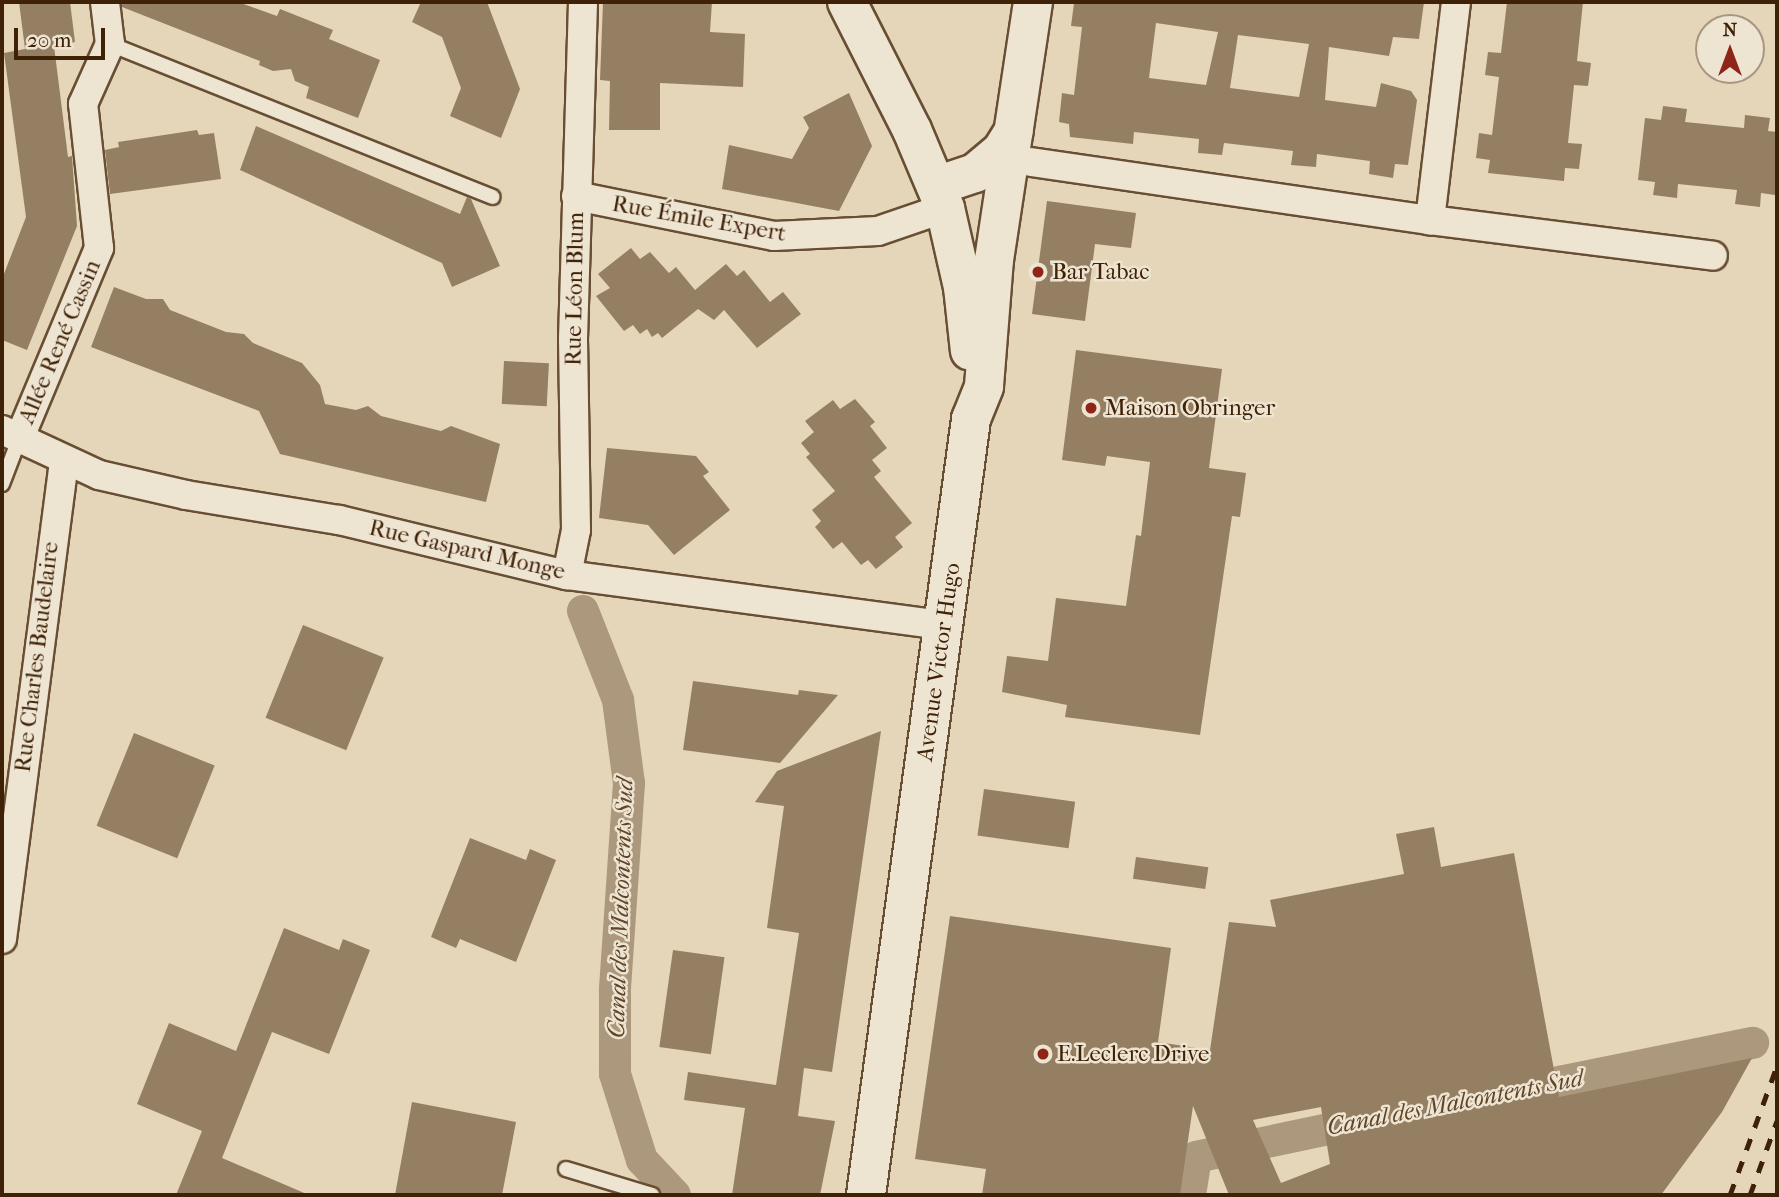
<!DOCTYPE html>
<meta charset="utf-8">
<style>
body{margin:0}
#map{position:relative;width:1779px;height:1197px;overflow:hidden;background:#e5d5b9;font-family:"IM FELL French Canon",serif}
div>[style]{position:absolute}
[style*='--x']{left:calc(var(--x)*1px);top:calc(var(--y)*1px);width:calc(var(--w)*1px);rotate:calc(var(--a)*1deg)}
.canal>*{height:32px;margin:-16px;padding:0 16px;transform-origin:16px;border-radius:16px;background:#ac987c}
.building>*{inset:0;background:#957f63;transform-origin:0 0}
.roads{filter:drop-shadow(2px 0 #684e33) drop-shadow(-2px 0 #684e33) drop-shadow(0 2px #684e33) drop-shadow(0 -2px #684e33)}
.lane>*{height:14px;margin:-7px;padding:0 7px;transform-origin:7px;border-radius:7px;background:#eee4d2}
.street>*{height:28px;margin:-14px;padding:0 14px;transform-origin:14px;border-radius:14px;background:#eee4d2}
.secondary>*{height:38px;margin:-19px;padding:0 19px;transform-origin:19px;border-radius:19px;background:#eee4d2}
.rail>*{height:5px;margin-top:-2.5px;transform-origin:0;background:repeating-linear-gradient(90deg,#3e2106 0 12px,transparent 0 24px)}
.dots>*{width:19px;height:19px;translate:-50% -50%;box-sizing:border-box;border:4px solid #eee4d2;border-radius:50%}
span{translate:-50% -50%;white-space:nowrap;text-align:center;line-height:1.15;-webkit-text-stroke:5px #eee4d2;paint-order:stroke}
.street-label{font-size:23px;color:#3e2106}
.poi-label{font-size:23px;color:#3e2106}
.left{translate:0 -50%;text-align:left}
.water-label{font-size:24px;color:#5f4529;font-style:italic}
.frame{position:absolute;inset:0;border:4px solid #3e2106;pointer-events:none}
.north{position:absolute;left:1695px;top:14px;width:70px;height:70px;box-sizing:border-box;background:#eee4d2;border:2px solid #a89680;border-radius:50%;rotate:0deg;font-size:19px;font-weight:700;line-height:28px;text-align:center;color:#3e2106}
.north::after{content:'';display:block;margin:auto;width:24px;height:32px;background:#8f2418;clip-path:polygon(50% 0,100% 100%,50% 72%,0 100%)}
.scale{position:absolute;left:14px;top:28px;width:91px;height:32px;box-sizing:border-box;border:4px solid #3e2106;border-top:0;padding-left:9px;font-size:21px;line-height:24px;white-space:nowrap;color:#3e2106;-webkit-text-stroke:5px #eee4d2;paint-order:stroke}
</style>
<div id="map">
<div class="canal">
<i style="--x:583;--y:611;--w:96;--a:68.5"></i>
<i style="--x:618;--y:700;--w:84;--a:82.5"></i>
<i style="--x:629;--y:783;--w:208;--a:93.9"></i>
<i style="--x:615;--y:991;--w:83;--a:90"></i>
<i style="--x:615;--y:1074;--w:90;--a:72.6"></i>
<i style="--x:642;--y:1160;--w:48;--a:46.7"></i>
<i style="--x:1514;--y:1091;--w:244;--a:-11.4"></i>
<i style="--x:1190;--y:1195;--w:38;--a:-81"></i>
<i style="--x:1196;--y:1157;--w:175;--a:-11.9"></i>
</div>
<div class="building">
<i style="clip-path:polygon(19px 2px,70px 2px,75px 42px,54px 46px,68px 157px,72px 156px,77px 226px,27px 350px,2px 340px,2px 279px,26px 217px,4px 53px,25px 49px)"></i>
<i style="clip-path:polygon(122px 2px,238px 2px,277px 16px,280px 9px,333px 30px,329px 39px,380px 60px,358px 118px,306px 98px,309px 87px,295px 81px,291px 69px,273px 71px,259px 65px,260px 61px,122px 7px)"></i>
<i style="clip-path:polygon(421px 2px,487px 2px,520px 89px,501px 138px,450px 116px,461px 88px,442px 37px,412px 22px)"></i>
<i style="clip-path:polygon(603px 2px,712px 2px,710px 32px,745px 34px,743px 87px,660px 83px,660px 130px,609px 130px,610px 81px,600px 80px)"></i>
<i style="clip-path:polygon(evenodd,1424px 2px,1419px 39px,1393px 37px,1389px 56px,1329px 47px,1325px 100px,1376px 107px,1381px 83px,1411px 91px,1417px 100px,1408px 165px,1395px 164px,1393px 178px,1369px 174px,1370px 161px,1317px 154px,1316px 167px,1291px 165px,1293px 151px,1224px 143px,1222px 155px,1198px 153px,1199px 139px,1134px 132px,1133px 144px,1070px 137px,1069px 124px,1059px 122px,1062px 93px,1074px 95px,1082px 27px,1071px 26px,1074px 3px,1424px 2px,1156px 23px,1218px 32px,1206px 85px,1149px 78px,1156px 23px,1424px 2px,1238px 35px,1309px 44px,1299px 97px,1230px 88px,1238px 35px)"></i>
<i style="clip-path:polygon(1507px 2px,1583px 2px,1577px 61px,1591px 63px,1588px 86px,1574px 85px,1568px 143px,1582px 144px,1579px 169px,1565px 168px,1564px 181px,1488px 173px,1490px 160px,1476px 158px,1479px 133px,1492px 135px,1499px 77px,1485px 75px,1488px 52px,1501px 53px)"></i>
<i style="clip-path:polygon(849px 93px,872px 146px,839px 211px,722px 189px,729px 145px,792px 159px,809px 128px,803px 117px)"></i>
<i style="clip-path:polygon(1663px 106px,1687px 109px,1685px 122px,1744px 128px,1745px 115px,1770px 118px,1768px 131px,1777px 132px,1775px 195px,1761px 193px,1760px 207px,1735px 204px,1737px 190px,1678px 184px,1677px 198px,1653px 195px,1655px 182px,1638px 180px,1645px 118px,1661px 120px)"></i>
<i style="clip-path:polygon(256px 126px,460px 214px,467px 197px,471px 199px,500px 266px,452px 287px,442px 263px,240px 170px)"></i>
<i style="clip-path:polygon(197px 130px,199px 135px,214px 133px,221px 179px,110px 194px,105px 150px,119px 147px,118px 142px)"></i>
<i style="clip-path:polygon(1047px 201px,1136px 213px,1131px 248px,1095px 244px,1085px 321px,1032px 314px)"></i>
<i style="clip-path:polygon(631px 248px,640px 259px,650px 252px,669px 273px,676px 267px,695px 290px,726px 264px,737px 276px,744px 270px,770px 302px,783px 292px,801px 314px,757px 348px,724px 310px,714px 320px,698px 309px,662px 338px,658px 333px,652px 337px,647px 329px,640px 334px,633px 325px,624px 331px,596px 296px,610px 288px,598px 274px)"></i>
<i style="clip-path:polygon(114px 287px,146px 299px,163px 299px,170px 310px,226px 332px,244px 334px,253px 343px,302px 363px,320px 385px,325px 404px,356px 410px,368px 406px,381px 416px,441px 431px,451px 426px,500px 444px,486px 502px,280px 454px,259px 411px,91px 347px)"></i>
<i style="clip-path:polygon(1076px 350px,1222px 369px,1209px 468px,1246px 473px,1240px 517px,1232px 516px,1200px 735px,1065px 717px,1067px 705px,1002px 692px,1007px 656px,1048px 661px,1056px 598px,1126px 606px,1136px 535px,1141px 536px,1150px 462px,1107px 456px,1105px 466px,1062px 460px)"></i>
<i style="left:504px;top:361px;width:45px;height:43px;rotate:3deg"></i>
<i style="clip-path:polygon(855px 399px,875px 422px,870px 426px,887px 448px,872px 460px,881px 471px,874px 477px,912px 523px,895px 537px,903px 547px,876px 569px,868px 560px,861px 565px,842px 542px,833px 549px,815px 527px,821px 521px,812px 510px,835px 491px,806px 457px,810px 454px,801px 443px,814px 432px,805px 421px,833px 400px,840px 409px)"></i>
<i style="clip-path:polygon(607px 448px,696px 456px,709px 472px,703px 476px,730px 510px,674px 555px,648px 525px,599px 518px)"></i>
<i style="left:303px;top:625px;width:87px;height:100px;rotate:22deg"></i>
<i style="clip-path:polygon(693px 681px,798px 695px,799px 690px,838px 695px,780px 763px,683px 750px)"></i>
<i style="clip-path:polygon(881px 731px,832px 1072px,804px 1068px,798px 1116px,835px 1121px,820px 1195px,732px 1195px,745px 1108px,684px 1100px,688px 1072px,776px 1085px,799px 933px,767px 928px,784px 806px,755px 802px,777px 771px)"></i>
<i style="left:134px;top:733px;width:87px;height:100px;rotate:22deg"></i>
<i style="left:984px;top:789px;width:92px;height:47px;rotate:8deg"></i>
<i style="clip-path:polygon(evenodd,1434px 827px,1441px 867px,1514px 853px,1559px 1097px,1752px 1058px,1722px 1112px,1661px 1195px,1229px 1195px,1193px 1106px,1180px 1195px,982px 1195px,986px 1169px,915px 1159px,950px 916px,1171px 948px,1158px 1042px,1210px 1050px,1229px 922px,1276px 927px,1270px 900px,1404px 874px,1396px 834px,1434px 827px,1321px 1107px,1330px 1164px,1281px 1183px,1253px 1120px,1321px 1107px)"></i>
<i style="clip-path:polygon(470px 838px,526px 860px,530px 849px,556px 860px,516px 962px,460px 939px,456px 948px,431px 937px)"></i>
<i style="left:1136px;top:857px;width:73px;height:22px;rotate:8deg"></i>
<i style="clip-path:polygon(284px 928px,339px 950px,343px 939px,370px 950px,329px 1054px,272px 1032px,222px 1158px,309px 1195px,176px 1195px,202px 1131px,137px 1104px,169px 1023px,236px 1051px)"></i>
<i style="left:673px;top:950px;width:52px;height:98px;rotate:8deg"></i>
<i style="clip-path:polygon(412px 1102px,516px 1122px,502px 1195px,395px 1195px)"></i>
</div>
<div class="roads">
<div class="lane">
<i style="--x:110;--y:44;--w:412;--a:21.8"></i>
<i style="--x:2;--y:484;--w:50;--a:-69"></i>
<i style="--x:566;--y:1169;--w:90;--a:16.8"></i>
</div>
<div class="street">
<i style="--x:1456;--y:2;--w:220;--a:96.8"></i>
<i style="--x:1430;--y:220;--w:285;--a:7.2"></i>
<i style="--x:1031;--y:162;--w:403;--a:8.3"></i>
<i style="--x:576;--y:196;--w:202;--a:11.4"></i>
<i style="--x:774;--y:236;--w:104;--a:-2.8"></i>
<i style="--x:878;--y:231;--w:71;--a:-18.9"></i>
<i style="--x:2;--y:430;--w:107;--a:24.9"></i>
<i style="--x:99;--y:475;--w:89;--a:12.9"></i>
<i style="--x:186;--y:495;--w:155;--a:9.3"></i>
<i style="--x:339;--y:520;--w:235;--a:13.6"></i>
<i style="--x:567;--y:575;--w:380;--a:7.6"></i>
<i style="--x:20;--y:437;--w:205;--a:-67.3"></i>
<i style="--x:99;--y:248;--w:145;--a:-96.3"></i>
<i style="--x:83;--y:104;--w:66;--a:-65.8"></i>
<i style="--x:110;--y:44;--w:42;--a:-96.8"></i>
<i style="--x:567;--y:575;--w:46;--a:-78.7"></i>
<i style="--x:576;--y:530;--w:191;--a:-90.9"></i>
<i style="--x:573;--y:339;--w:337;--a:-88.3"></i>
<i style="--x:2;--y:939;--w:483;--a:-82.6"></i>
</div>
<div class="secondary">
<i style="--x:847;--y:2;--w:144;--a:63.1"></i>
<i style="--x:912;--y:130;--w:85;--a:67.1"></i>
<i style="--x:945;--y:208;--w:81;--a:77.2"></i>
<i style="--x:963;--y:287;--w:64;--a:83.8"></i>
<i style="--x:936;--y:186;--w:41;--a:-18.4"></i>
<i style="--x:975;--y:173;--w:35;--a:-40"></i>
<i style="--x:1002;--y:150;--w:22;--a:-58"></i>
<i style="--x:866;--y:1195;--w:783;--a:-82.29"></i>
<i style="--x:971;--y:419;--w:35;--a:-68"></i>
<i style="--x:984;--y:386;--w:126;--a:-85.5"></i>
<i style="--x:994;--y:260;--w:261;--a:-81.4"></i>
</div>
</div>
<div class="rail">
<i style="--x:1730;--y:1195;--w:137;--a:-70"></i>
<i style="--x:1750;--y:1195;--w:79;--a:-70"></i>
</div>
<div class="dots">
<i style="left:1038px;top:272px;background:#8f2418"></i>
<i style="left:1091px;top:408px;background:#8f2418"></i>
<i style="left:1043px;top:1054px;background:#8f2418"></i>
</div>
<div class="street-label">
<span style="left:699px;top:219px;rotate:10deg">Rue Émile Expert</span>
<span style="left:575px;top:289px;rotate:-89deg">Rue Léon Blum</span>
<span style="left:60px;top:342px;rotate:-67deg">Allée René Cassin</span>
<span style="left:467px;top:550px;rotate:13deg">Rue Gaspard Monge</span>
<span style="left:37px;top:657px;rotate:-83deg">Rue Charles Baudelaire</span>
<span style="left:939px;top:662px;rotate:-82deg">Avenue Victor Hugo</span>
</div>
<div class="poi-label">
<span class="left" style="left:1052px;top:272px">Bar Tabac</span>
<span class="left" style="left:1105px;top:408px">Maison Obringer</span>
<span class="left" style="left:1057px;top:1054px">E.Leclerc Drive</span>
</div>
<div class="water-label">
<span style="left:621px;top:908px;rotate:-88deg">Canal des Malcontents Sud</span>
<span style="left:1455px;top:1103px;rotate:-11deg">Canal des Malcontents Sud</span>
</div>
<div class="frame"></div>
<div class="north">N</div>
<div class="scale">20 m</div>
</div>
